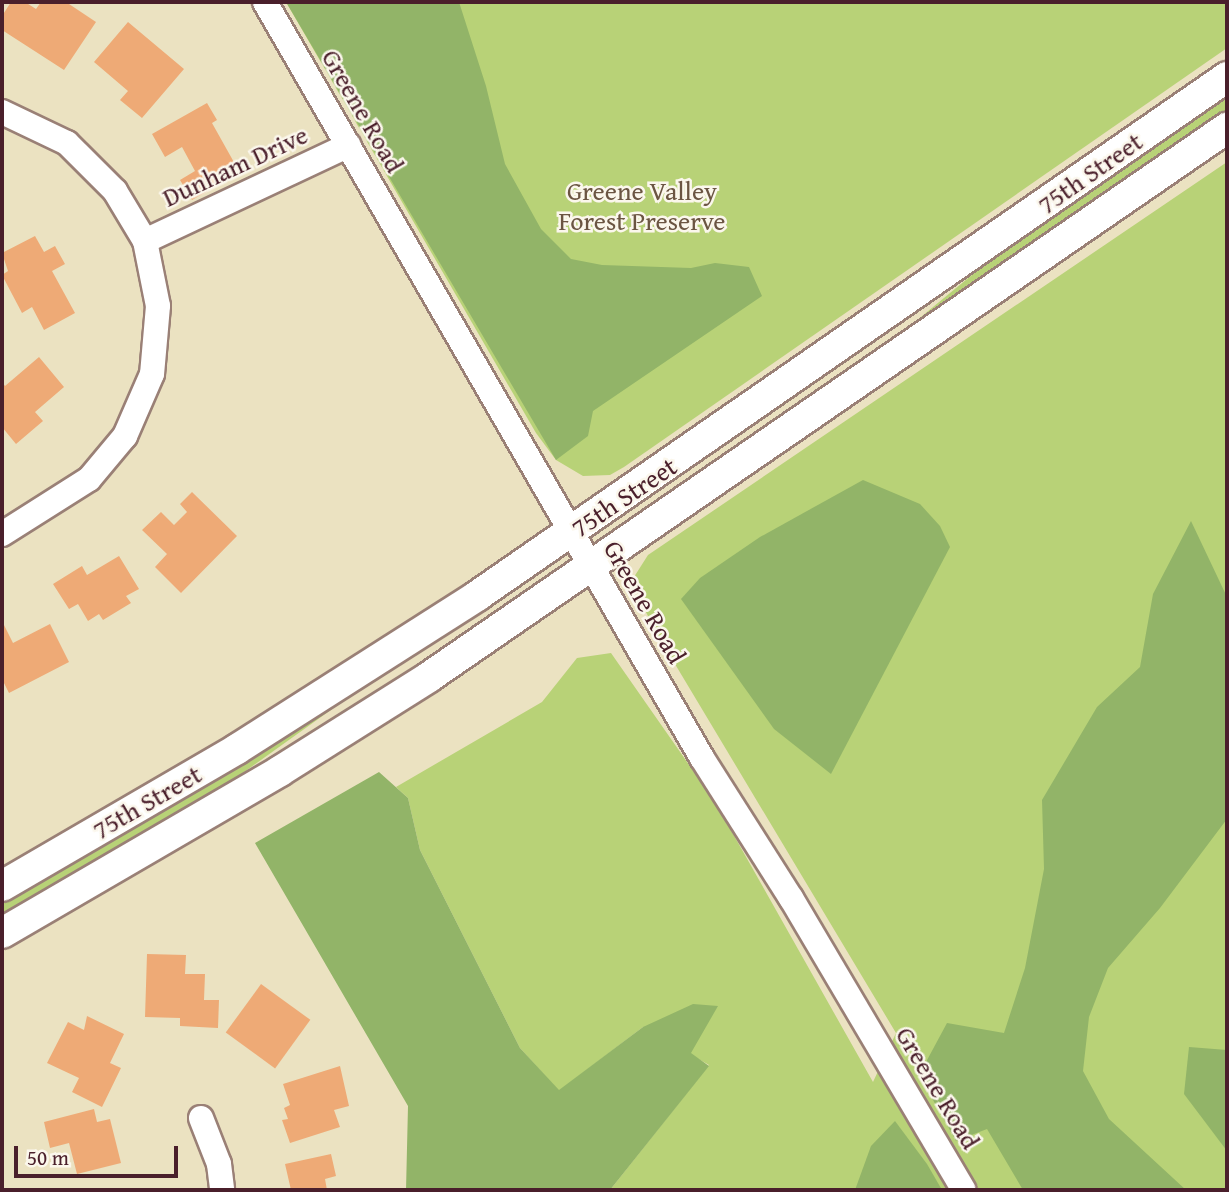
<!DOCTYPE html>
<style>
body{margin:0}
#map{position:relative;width:1229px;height:1192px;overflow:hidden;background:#ebe2c1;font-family:"Gentium Book Plus",serif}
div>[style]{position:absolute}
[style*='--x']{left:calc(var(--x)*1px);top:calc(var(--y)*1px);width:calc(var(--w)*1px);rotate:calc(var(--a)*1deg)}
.green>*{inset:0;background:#b8d277}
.forest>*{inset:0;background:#92b468}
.building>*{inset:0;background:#eeaa76;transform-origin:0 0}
.roads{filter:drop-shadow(2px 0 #9a8076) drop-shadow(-2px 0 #9a8076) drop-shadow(0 2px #9a8076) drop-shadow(0 -2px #9a8076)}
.minor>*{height:24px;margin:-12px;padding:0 12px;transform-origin:12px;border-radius:12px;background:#fff}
.major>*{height:30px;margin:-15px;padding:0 15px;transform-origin:15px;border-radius:15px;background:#fff}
span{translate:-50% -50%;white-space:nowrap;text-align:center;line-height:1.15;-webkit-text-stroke:5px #fbf7ec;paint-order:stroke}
.street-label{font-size:26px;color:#4a1f2b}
.park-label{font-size:26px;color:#6b5542}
.frame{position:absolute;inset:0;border:4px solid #4a1f2b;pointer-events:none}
.scale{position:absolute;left:14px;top:1146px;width:164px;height:32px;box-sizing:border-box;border:4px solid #4a1f2b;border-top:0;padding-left:9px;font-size:21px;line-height:24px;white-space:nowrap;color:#4a1f2b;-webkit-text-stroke:5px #fbf7ec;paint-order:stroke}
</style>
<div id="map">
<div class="green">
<i style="clip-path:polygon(286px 2px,1227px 2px,1227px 48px,624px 467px,610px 475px,583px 476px,556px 460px,536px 433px)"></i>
<i style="clip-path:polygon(1227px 95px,1227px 112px,876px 354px,1001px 251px)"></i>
<i style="clip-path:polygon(1227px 162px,1227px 1190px,610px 1190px,709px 1065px,643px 1027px,559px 1091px,520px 1048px,420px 850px,408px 798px,396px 787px,542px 702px,577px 658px,611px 653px,715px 802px,873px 1082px,896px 1033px,660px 639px,637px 595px,634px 577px,648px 555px)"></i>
<i style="clip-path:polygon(356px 692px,205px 800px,2px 917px,2px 902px)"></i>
</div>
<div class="forest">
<i style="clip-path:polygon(286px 2px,459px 2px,486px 86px,505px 164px,541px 229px,571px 259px,602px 265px,691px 268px,715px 263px,749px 267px,762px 296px,593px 411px,588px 436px,556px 460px)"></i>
<i style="clip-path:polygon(863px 480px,920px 504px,940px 526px,950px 547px,831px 774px,774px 729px,681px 599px,700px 578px,760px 537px)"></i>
<i style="clip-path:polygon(1191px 521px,1227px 597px,1227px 819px,1160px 908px,1108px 968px,1089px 1017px,1083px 1071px,1109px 1119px,1186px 1190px,1023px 1190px,987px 1129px,956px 1141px,919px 1075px,947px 1023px,1004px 1033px,1025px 968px,1044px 869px,1042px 800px,1097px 707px,1140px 667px,1153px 594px)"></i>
<i style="clip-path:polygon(379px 772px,408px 798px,420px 850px,520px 1048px,559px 1090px,643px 1027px,693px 1004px,718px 1006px,691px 1053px,709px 1066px,610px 1190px,406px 1190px,408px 1106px,255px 843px)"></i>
<i style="clip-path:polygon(1189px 1047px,1227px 1050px,1227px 1151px,1184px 1094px)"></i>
<i style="clip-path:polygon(895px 1121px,927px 1164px,942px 1190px,855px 1190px,871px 1146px)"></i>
</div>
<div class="building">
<i style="clip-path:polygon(11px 2px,25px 2px,36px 9px,41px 2px,66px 2px,96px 22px,64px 70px,2px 30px,2px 16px)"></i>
<i style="clip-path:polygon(128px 22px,184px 69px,142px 118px,120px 100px,128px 91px,94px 62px)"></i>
<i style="clip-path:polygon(207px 103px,217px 120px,212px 123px,240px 173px,192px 200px,180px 180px,195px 171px,182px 147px,165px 157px,152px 134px)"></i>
<i style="clip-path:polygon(35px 236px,44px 252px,55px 246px,65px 264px,52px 271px,75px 313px,44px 330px,32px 307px,22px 313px,2px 275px,8px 271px,2px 253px)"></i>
<i style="clip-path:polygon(39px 357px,64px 387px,35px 412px,43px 421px,16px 444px,2px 427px,2px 382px,5px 386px)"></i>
<i style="clip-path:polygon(192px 492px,237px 536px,181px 593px,155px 567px,167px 554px,142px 530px,161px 512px,174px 525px,187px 512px,180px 504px)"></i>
<i style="clip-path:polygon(119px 556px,139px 589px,126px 596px,131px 603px,103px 620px,99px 614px,88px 621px,78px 604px,69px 609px,53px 584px,82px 566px,87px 575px)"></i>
<i style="clip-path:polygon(2px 621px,13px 643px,50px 624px,69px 662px,9px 693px,2px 679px)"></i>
<i style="clip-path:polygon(147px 954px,186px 955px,185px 974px,205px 974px,204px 1000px,219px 1000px,218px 1028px,180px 1026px,180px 1018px,145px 1017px)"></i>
<i style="left:261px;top:984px;width:61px;height:60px;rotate:36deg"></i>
<i style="clip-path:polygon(87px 1016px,124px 1034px,110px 1063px,121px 1068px,102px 1107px,72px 1092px,79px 1078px,47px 1063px,68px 1022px,84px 1030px)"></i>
<i style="clip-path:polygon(340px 1066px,349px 1106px,334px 1110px,340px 1127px,290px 1143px,282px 1120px,288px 1119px,284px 1108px,290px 1105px,283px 1084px)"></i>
<i style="clip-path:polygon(94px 1109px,97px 1122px,110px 1119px,121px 1163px,77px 1174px,69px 1143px,50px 1148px,44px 1122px)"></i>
<i style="clip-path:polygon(331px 1154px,336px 1176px,325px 1179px,327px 1190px,291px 1190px,285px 1164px)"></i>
</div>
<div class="roads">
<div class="minor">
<i style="--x:265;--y:2;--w:873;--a:59.97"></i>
<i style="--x:702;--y:758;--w:166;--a:57.6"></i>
<i style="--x:791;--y:898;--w:339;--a:59.4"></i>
<i style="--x:2;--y:112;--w:72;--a:25.5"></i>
<i style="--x:67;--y:143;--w:68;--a:45"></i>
<i style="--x:115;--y:191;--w:58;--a:59"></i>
<i style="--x:145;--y:241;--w:66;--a:78.7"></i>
<i style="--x:158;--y:306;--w:68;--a:95"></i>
<i style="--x:152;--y:374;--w:68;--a:113.5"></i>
<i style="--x:125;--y:436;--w:56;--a:129.9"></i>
<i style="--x:89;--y:479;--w:103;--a:147.7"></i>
<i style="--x:145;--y:241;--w:225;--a:-25.2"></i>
<i style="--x:201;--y:1118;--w:49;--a:68.6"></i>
<i style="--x:219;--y:1164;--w:26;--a:83"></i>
</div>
<div class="major">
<i style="--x:2;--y:886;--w:272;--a:-30.2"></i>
<i style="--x:237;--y:749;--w:285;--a:-32.5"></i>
<i style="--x:477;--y:596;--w:912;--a:-34.68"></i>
<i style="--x:2;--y:933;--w:322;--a:-30.2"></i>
<i style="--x:280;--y:771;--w:176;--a:-32.2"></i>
<i style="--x:429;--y:677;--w:969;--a:-34.53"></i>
</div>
</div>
<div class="street-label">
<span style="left:363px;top:111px;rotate:60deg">Greene Road</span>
<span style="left:235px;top:166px;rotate:-25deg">Dunham Drive</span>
<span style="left:1090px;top:173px;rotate:-35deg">75th Street</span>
<span style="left:624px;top:497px;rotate:-34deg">75th Street</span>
<span style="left:645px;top:602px;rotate:60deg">Greene Road</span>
<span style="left:147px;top:802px;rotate:-30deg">75th Street</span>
<span style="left:938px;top:1088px;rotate:59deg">Greene Road</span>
</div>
<div class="park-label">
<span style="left:642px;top:206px">Greene Valley<br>Forest Preserve</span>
</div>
<div class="frame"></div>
<div class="scale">50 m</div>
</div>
